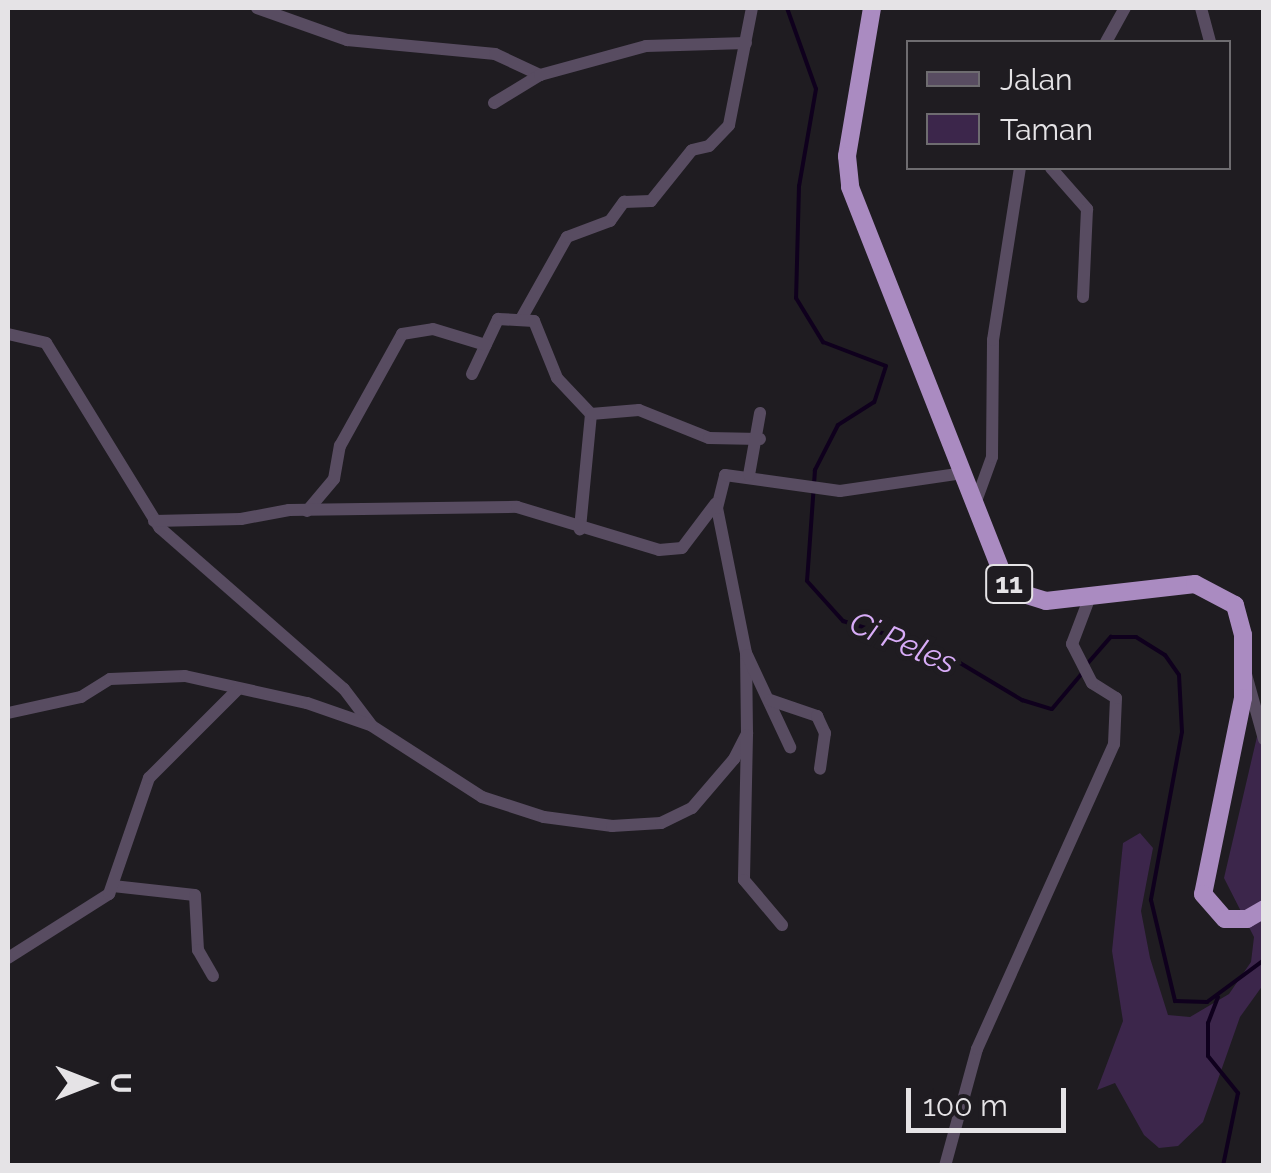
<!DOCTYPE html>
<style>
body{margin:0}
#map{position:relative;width:1271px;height:1173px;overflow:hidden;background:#1f1c21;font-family:Raleway,sans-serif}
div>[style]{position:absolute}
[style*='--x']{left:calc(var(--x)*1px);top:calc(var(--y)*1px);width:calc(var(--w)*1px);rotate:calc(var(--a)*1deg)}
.green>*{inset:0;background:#3c264b}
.stream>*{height:4px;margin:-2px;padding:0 2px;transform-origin:2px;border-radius:2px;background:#0f001d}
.minor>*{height:12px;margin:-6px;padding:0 6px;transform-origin:6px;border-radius:6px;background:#584c61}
.highway>*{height:18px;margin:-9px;padding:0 9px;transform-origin:9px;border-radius:9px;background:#aa8bc1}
span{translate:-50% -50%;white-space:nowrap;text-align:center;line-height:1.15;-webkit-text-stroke:10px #1f1c21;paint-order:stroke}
.shield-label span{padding:2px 8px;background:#1f1c21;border:2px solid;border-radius:8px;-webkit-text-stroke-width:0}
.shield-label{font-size:28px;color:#e5e3e6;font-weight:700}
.water-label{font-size:32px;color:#d8acf8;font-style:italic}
.frame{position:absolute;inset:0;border:10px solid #e5e3e6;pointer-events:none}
.legend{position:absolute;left:906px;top:40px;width:325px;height:130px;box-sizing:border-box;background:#1f1c21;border:2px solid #6e6c70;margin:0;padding:12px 18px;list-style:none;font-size:30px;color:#e5e3e6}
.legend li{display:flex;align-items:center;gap:20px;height:50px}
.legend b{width:50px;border:2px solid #6e6c70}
.north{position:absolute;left:40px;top:1033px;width:100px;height:100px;-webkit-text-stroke:8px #1f1c21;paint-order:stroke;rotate:90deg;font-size:28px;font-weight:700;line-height:40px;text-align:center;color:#e5e3e6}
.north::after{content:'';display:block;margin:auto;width:35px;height:45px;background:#e5e3e6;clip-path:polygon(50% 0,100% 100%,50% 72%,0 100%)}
.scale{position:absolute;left:906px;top:1088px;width:160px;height:45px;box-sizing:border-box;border:5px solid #e5e3e6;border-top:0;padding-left:12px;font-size:30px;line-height:35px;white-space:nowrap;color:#e5e3e6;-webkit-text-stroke:8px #1f1c21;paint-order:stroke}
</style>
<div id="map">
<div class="green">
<i style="clip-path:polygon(1263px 711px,1263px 985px,1240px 1017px,1203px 1122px,1178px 1146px,1159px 1148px,1144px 1135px,1115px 1083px,1097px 1090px,1123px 1021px,1112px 951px,1123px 843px,1140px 833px,1153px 848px,1141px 911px,1150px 958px,1168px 1015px,1190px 1017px,1229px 994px,1251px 962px,1254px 937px,1224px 878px)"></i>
</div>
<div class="stream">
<i style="--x:787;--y:8;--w:86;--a:70.3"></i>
<i style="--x:816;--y:89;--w:98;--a:99.9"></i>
<i style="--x:799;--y:186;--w:112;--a:91.5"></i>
<i style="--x:796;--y:298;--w:52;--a:58.5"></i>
<i style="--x:823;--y:342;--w:67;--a:20.9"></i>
<i style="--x:886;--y:366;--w:38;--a:108"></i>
<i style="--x:874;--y:402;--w:43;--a:147.4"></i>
<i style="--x:838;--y:425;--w:51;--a:117.1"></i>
<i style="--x:815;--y:470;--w:111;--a:94.1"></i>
<i style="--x:807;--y:581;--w:54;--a:48"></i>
<i style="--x:843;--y:621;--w:102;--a:17.2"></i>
<i style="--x:940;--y:651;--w:96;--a:30.9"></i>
<i style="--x:1022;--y:700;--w:31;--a:17"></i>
<i style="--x:1052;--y:709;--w:50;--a:-49.9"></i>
<i style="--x:1088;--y:663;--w:35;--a:-49"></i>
<i style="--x:1111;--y:637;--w:25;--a:0"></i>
<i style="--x:1136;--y:637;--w:34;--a:32"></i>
<i style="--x:1165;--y:655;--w:24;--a:55"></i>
<i style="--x:1179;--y:675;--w:57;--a:87"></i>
<i style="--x:1182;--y:732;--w:171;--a:100.5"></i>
<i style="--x:1151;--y:900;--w:104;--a:76.6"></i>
<i style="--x:1175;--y:1001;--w:32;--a:2"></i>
<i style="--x:1207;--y:1002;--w:71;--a:-36.4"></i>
<i style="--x:1218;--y:997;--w:28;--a:111"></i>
<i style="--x:1208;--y:1023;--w:33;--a:90"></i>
<i style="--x:1208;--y:1056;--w:48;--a:51"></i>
<i style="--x:1238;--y:1093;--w:75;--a:101.6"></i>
</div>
<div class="minor">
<i style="--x:257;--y:8;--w:96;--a:19.6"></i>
<i style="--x:347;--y:40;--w:149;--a:5.4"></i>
<i style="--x:495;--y:54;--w:50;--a:25"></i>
<i style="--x:1201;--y:8;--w:35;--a:75"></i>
<i style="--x:1106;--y:42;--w:39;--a:-61"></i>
<i style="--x:494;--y:103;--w:54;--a:-31.3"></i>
<i style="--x:540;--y:75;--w:110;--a:-15.3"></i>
<i style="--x:646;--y:46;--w:100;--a:-1.7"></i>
<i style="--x:1051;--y:168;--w:55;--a:48.7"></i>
<i style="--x:1087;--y:209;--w:88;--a:92.6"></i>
<i style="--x:521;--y:319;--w:94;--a:-60.7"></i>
<i style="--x:567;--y:237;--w:46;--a:-20.4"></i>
<i style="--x:610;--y:221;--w:24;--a:-54"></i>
<i style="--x:624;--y:202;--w:27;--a:-2"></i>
<i style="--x:651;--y:201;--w:65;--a:-51.2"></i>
<i style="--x:692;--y:150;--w:17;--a:-13"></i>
<i style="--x:709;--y:146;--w:29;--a:-46"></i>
<i style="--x:729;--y:125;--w:119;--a:-78.9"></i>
<i style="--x:8;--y:334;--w:39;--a:13"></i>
<i style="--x:46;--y:343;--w:217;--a:58.4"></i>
<i style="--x:160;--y:528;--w:244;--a:41.2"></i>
<i style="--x:344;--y:689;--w:46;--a:52.9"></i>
<i style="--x:372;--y:726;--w:131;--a:32.8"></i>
<i style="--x:482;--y:797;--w:65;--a:17.9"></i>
<i style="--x:544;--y:817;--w:69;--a:7.5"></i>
<i style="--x:612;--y:826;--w:49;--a:-3.5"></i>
<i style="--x:661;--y:823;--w:34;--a:-26"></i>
<i style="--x:692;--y:808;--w:65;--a:-49.4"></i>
<i style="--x:734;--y:759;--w:29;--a:-63"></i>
<i style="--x:747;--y:733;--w:80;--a:-90.7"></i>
<i style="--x:746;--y:653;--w:148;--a:-101.3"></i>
<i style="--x:717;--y:508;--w:34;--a:-76"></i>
<i style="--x:725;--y:475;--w:116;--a:7.9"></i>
<i style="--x:840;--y:491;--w:124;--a:-8.3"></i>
<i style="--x:472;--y:374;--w:61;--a:-64.7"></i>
<i style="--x:498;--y:319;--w:36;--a:3"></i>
<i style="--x:534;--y:321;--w:61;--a:68"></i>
<i style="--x:557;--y:378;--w:50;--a:46.6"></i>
<i style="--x:591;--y:414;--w:116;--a:95.5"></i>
<i style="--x:591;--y:414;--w:48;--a:-4.8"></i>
<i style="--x:639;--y:410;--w:75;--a:21.8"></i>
<i style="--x:709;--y:438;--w:51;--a:1.1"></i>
<i style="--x:749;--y:475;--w:63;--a:-79.9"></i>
<i style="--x:975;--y:504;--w:50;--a:-70.1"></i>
<i style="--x:992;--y:457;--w:117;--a:-89.5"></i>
<i style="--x:993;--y:340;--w:174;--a:-81.1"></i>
<i style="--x:307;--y:511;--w:42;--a:-49.8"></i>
<i style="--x:334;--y:479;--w:34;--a:-80"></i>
<i style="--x:340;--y:446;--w:128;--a:-61"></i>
<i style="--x:402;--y:334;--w:31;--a:-9"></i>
<i style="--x:433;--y:329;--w:55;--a:16.8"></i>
<i style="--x:154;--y:521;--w:87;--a:-1.3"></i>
<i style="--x:241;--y:519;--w:49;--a:-10.6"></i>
<i style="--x:289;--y:510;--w:228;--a:-0.8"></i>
<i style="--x:517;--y:507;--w:148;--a:16.8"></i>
<i style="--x:659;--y:550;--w:23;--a:-5"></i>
<i style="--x:682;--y:548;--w:56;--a:-52.9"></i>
<i style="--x:747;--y:655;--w:102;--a:64.9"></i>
<i style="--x:1244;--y:667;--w:75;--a:74.5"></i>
<i style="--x:770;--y:700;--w:50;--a:18.8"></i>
<i style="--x:817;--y:716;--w:19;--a:65"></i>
<i style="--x:825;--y:733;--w:36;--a:98"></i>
<i style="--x:8;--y:713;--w:75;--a:-12.4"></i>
<i style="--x:81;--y:697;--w:34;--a:-32"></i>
<i style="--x:110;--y:679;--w:75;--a:-2.3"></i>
<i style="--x:185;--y:676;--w:125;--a:12.5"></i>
<i style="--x:307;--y:703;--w:67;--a:19.2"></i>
<i style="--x:747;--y:735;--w:145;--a:91.2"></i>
<i style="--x:744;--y:880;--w:59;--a:49.8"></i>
<i style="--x:113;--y:886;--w:82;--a:6.3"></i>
<i style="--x:195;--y:895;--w:55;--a:86.9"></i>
<i style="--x:198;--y:950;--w:30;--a:60"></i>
<i style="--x:8;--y:958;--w:120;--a:-32.4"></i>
<i style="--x:109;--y:894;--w:123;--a:-71"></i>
<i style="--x:149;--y:778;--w:126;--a:-45"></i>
<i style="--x:945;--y:1166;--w:121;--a:-74.7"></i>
<i style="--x:977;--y:1049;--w:334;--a:-65.8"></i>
<i style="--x:1114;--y:744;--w:46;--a:-87.5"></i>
<i style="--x:1116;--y:698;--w:28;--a:-148"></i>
<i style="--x:1092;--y:683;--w:44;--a:-117.1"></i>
<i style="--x:1072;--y:644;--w:53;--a:-69.2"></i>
</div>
<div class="highway">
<i style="--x:872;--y:8;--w:150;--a:99.6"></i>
<i style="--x:847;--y:156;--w:31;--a:84"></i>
<i style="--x:850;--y:187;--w:418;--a:68.5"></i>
<i style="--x:1003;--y:576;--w:21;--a:49"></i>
<i style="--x:1017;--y:592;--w:30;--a:17"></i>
<i style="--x:1046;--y:601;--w:150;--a:-6.5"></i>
<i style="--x:1195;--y:584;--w:45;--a:27.7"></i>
<i style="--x:1235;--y:605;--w:31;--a:75"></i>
<i style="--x:1243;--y:635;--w:63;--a:90"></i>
<i style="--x:1243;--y:698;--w:200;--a:101.5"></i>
<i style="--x:1203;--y:894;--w:33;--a:49"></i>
<i style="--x:1225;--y:919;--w:22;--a:0"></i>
<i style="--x:1247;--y:919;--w:20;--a:-30"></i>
</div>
<div class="shield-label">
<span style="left:1009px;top:584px">11</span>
</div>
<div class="water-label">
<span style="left:903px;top:643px;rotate:23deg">Ci Peles</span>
</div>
<div class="frame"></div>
<ul class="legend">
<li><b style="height:12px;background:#584c61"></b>Jalan</li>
<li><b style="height:28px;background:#3c264b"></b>Taman</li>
</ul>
<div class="north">U</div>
<div class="scale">100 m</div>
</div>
